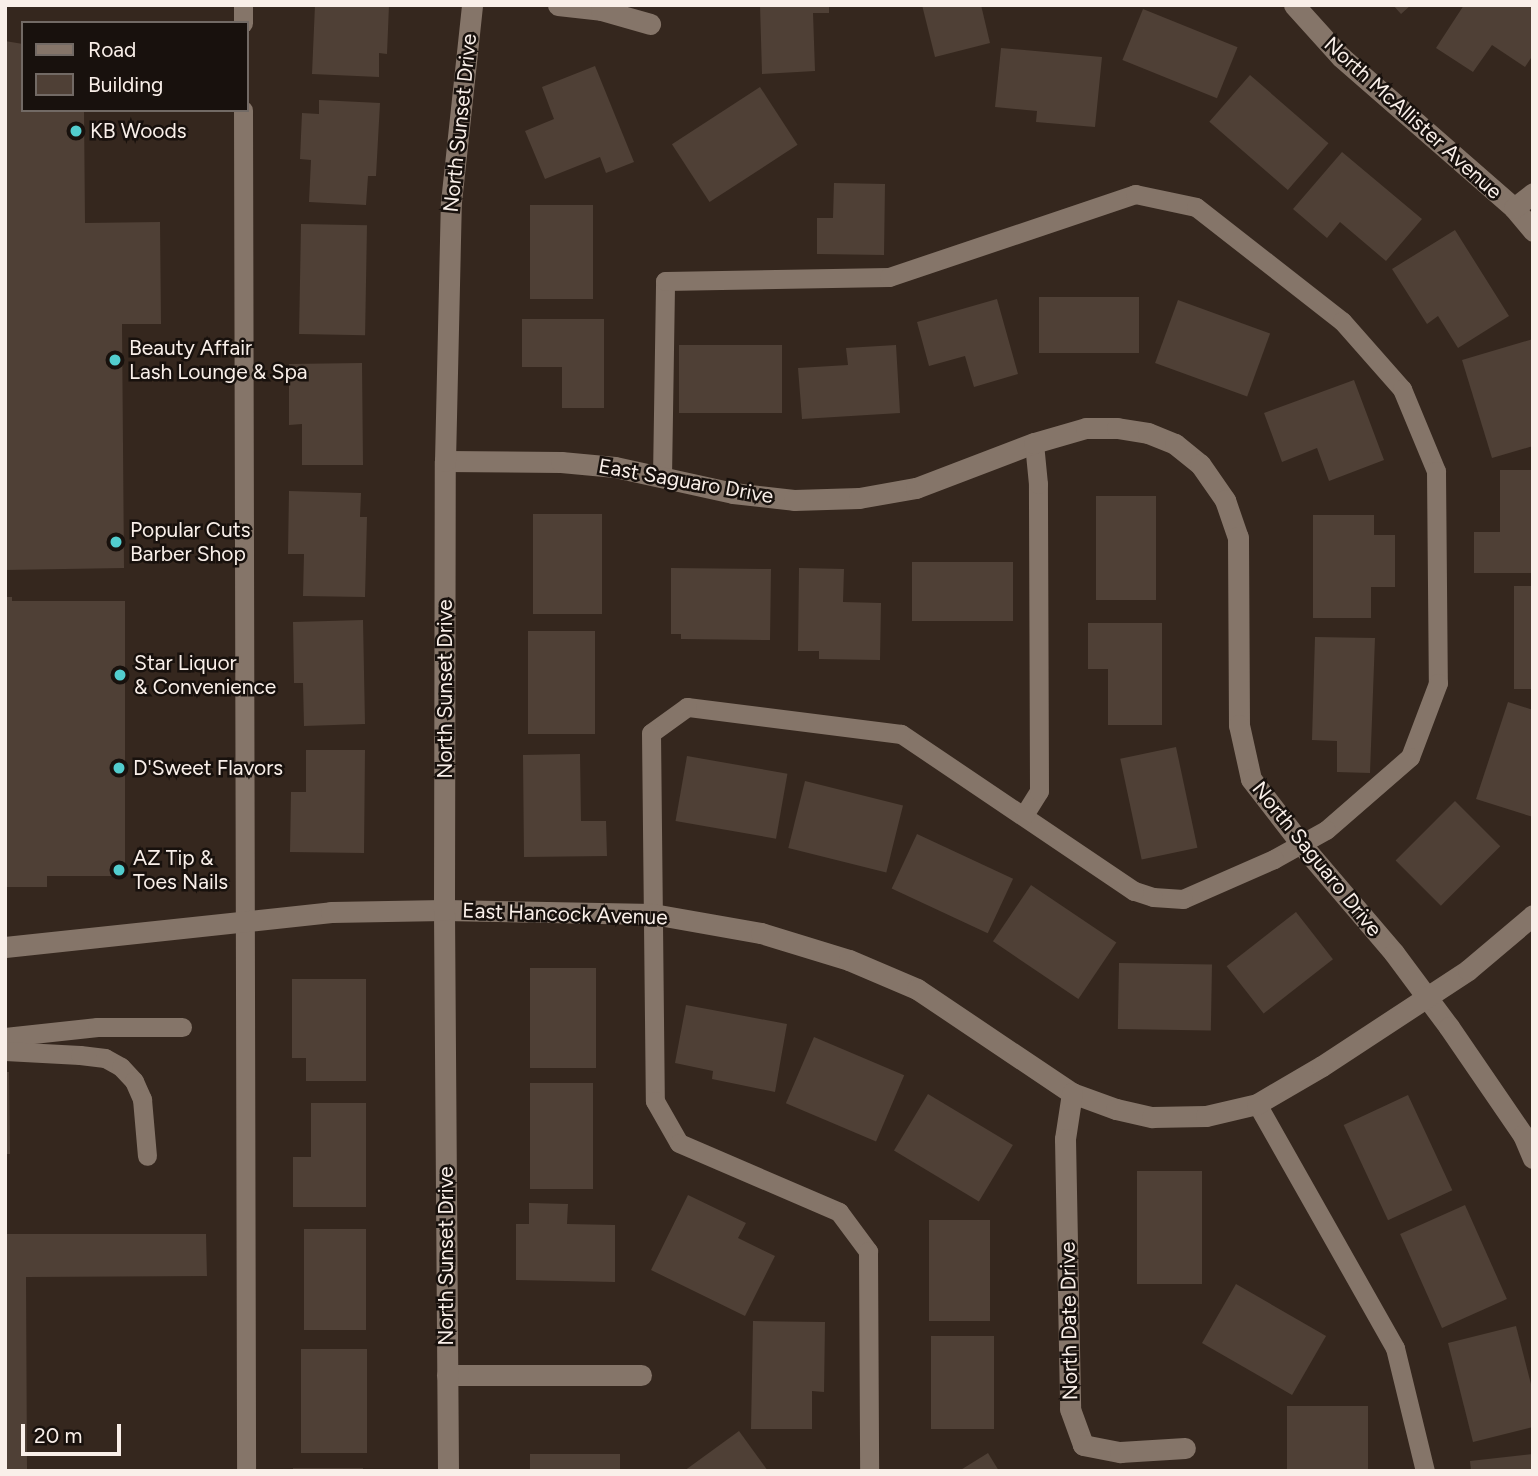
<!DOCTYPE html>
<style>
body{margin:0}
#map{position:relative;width:1538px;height:1476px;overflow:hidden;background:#35271e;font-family:Figtree,sans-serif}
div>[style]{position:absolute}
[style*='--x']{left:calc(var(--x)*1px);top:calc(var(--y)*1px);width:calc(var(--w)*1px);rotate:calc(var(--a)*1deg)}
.building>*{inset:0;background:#4f4036;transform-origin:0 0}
.service>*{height:19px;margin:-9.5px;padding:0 9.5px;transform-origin:9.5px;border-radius:9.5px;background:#857569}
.minor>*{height:21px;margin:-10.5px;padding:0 10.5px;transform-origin:10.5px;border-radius:10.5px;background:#857569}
.dots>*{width:19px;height:19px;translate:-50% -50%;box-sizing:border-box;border:4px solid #18110d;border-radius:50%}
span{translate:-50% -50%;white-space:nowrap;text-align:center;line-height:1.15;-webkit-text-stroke:5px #18110d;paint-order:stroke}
.street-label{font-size:21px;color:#f9efe9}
.poi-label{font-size:21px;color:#f9efe9}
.left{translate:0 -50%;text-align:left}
.frame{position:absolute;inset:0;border:7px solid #f9efe9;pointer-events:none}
.legend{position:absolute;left:21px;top:21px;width:228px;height:91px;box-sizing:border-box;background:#18110d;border:2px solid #726a65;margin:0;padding:9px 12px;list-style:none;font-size:21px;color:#f9efe9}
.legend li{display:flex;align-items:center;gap:14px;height:35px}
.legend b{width:35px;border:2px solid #726a65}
.scale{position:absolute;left:21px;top:1424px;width:100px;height:32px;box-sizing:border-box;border:4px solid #f9efe9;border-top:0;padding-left:9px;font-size:21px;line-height:24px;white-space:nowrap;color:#f9efe9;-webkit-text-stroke:5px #18110d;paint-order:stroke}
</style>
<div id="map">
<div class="building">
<i style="clip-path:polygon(315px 5px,389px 5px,387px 54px,379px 53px,379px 77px,312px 74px)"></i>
<i style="clip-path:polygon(760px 5px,829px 5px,829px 13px,813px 13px,815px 71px,762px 74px)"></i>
<i style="clip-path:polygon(922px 5px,981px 5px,990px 43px,935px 57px)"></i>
<i style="clip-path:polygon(1393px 5px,1411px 5px,1401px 14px)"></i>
<i style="clip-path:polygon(1464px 5px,1533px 5px,1533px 55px,1525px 67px,1492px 45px,1473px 72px,1436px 48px)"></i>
<i style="left:1143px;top:9px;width:102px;height:55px;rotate:22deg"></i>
<i style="clip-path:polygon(5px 41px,23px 44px,23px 110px,84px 110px,85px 223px,160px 222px,161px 324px,122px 324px,124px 568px,5px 570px)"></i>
<i style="clip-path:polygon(1001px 48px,1102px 57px,1095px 127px,1036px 122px,1037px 111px,995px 107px)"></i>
<i style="clip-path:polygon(595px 66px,634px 162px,606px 173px,600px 157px,545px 179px,525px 131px,554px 119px,542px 87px)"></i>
<i style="left:1250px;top:75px;width:104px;height:62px;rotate:41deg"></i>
<i style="left:760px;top:87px;width:69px;height:105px;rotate:57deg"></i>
<i style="clip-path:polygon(319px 100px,380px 103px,376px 176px,368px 176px,366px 205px,309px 202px,311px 160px,300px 159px,302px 113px,319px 114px)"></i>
<i style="clip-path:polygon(1342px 152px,1422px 219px,1386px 261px,1340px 222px,1327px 238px,1293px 209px)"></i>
<i style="clip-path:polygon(834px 183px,885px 184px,884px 255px,817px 254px,817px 218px,833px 218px)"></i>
<i style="left:530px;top:205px;width:63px;height:94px"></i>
<i style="left:301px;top:224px;width:66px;height:110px;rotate:1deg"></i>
<i style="clip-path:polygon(1455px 230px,1509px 316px,1458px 348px,1438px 316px,1427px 324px,1392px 269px)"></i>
<i style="left:1039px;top:297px;width:100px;height:56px"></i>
<i style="clip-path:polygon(997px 299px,1018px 374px,974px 387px,965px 356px,929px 366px,917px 322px)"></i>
<i style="left:1178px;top:300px;width:98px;height:67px;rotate:20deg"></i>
<i style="clip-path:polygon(522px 319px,604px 319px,604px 408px,562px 408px,562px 367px,522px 367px)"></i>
<i style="clip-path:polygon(1533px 339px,1533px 446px,1492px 458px,1462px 360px)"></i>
<i style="left:679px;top:345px;width:103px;height:68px"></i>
<i style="clip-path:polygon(896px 345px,900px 413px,802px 419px,798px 368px,848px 365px,846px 348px)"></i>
<i style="clip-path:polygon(362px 363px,363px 465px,302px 465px,302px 424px,289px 425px,289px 364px)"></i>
<i style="clip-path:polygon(1354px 380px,1384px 460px,1329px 481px,1317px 448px,1282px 462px,1264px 413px)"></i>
<i style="clip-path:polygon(1500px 470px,1533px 470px,1533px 573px,1474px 573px,1474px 532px,1500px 532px)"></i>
<i style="clip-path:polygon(289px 491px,361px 493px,360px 517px,367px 517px,365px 597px,303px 596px,304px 554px,288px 554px)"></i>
<i style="left:1096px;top:496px;width:60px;height:104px"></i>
<i style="left:533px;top:514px;width:69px;height:100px"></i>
<i style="clip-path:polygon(1313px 515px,1374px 515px,1374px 535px,1395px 535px,1395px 587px,1371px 587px,1371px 618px,1313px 618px)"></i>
<i style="left:912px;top:562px;width:101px;height:59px"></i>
<i style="clip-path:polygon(671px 568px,771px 569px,770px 640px,681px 639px,681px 634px,671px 634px)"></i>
<i style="clip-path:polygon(799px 568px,844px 569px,843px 602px,881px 603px,880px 660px,819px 659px,819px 651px,798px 651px)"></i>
<i style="left:1514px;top:586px;width:19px;height:103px"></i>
<i style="clip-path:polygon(5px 597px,12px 597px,12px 601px,125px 601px,125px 876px,47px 876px,47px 887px,5px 887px)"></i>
<i style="clip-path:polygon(363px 620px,365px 724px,304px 726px,303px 683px,294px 683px,293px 622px)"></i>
<i style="clip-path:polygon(1088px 623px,1162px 623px,1162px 725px,1108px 725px,1108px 669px,1088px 669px)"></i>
<i style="left:528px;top:631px;width:67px;height:103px"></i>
<i style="clip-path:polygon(1315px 637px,1375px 638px,1370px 773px,1337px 772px,1337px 741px,1312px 740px)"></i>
<i style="clip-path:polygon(1508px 702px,1533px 710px,1533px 817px,1476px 799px)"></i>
<i style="left:1176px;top:747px;width:103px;height:57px;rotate:78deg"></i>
<i style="clip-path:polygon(306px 750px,365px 750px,364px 853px,290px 852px,291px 792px,306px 792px)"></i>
<i style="clip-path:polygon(580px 754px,581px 821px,606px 821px,607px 856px,524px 857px,523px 755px)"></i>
<i style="left:687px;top:756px;width:102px;height:66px;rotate:10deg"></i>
<i style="left:805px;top:781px;width:101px;height:69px;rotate:14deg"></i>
<i style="left:1455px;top:801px;width:64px;height:84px;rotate:45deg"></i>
<i style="left:917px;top:834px;width:106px;height:60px;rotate:25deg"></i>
<i style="left:1031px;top:885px;width:103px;height:68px;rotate:34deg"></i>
<i style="left:1296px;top:912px;width:60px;height:88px;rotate:52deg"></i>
<i style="left:1119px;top:963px;width:93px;height:66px;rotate:1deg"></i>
<i style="left:530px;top:968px;width:66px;height:100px"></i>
<i style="clip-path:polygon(292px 979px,366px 979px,366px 1081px,306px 1081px,306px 1058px,292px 1058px)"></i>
<i style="clip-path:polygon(686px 1005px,787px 1024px,775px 1092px,712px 1079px,713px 1071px,675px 1063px)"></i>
<i style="left:814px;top:1037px;width:98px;height:72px;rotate:23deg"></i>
<i style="clip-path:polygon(5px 1072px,9px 1072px,10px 1154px,5px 1154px)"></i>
<i style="left:530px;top:1083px;width:63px;height:106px"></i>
<i style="left:928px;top:1094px;width:99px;height:66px;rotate:31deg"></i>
<i style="left:1408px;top:1095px;width:105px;height:71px;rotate:65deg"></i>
<i style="clip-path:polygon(311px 1103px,366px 1103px,366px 1207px,293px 1207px,293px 1157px,311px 1157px)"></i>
<i style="left:1137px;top:1171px;width:65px;height:113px"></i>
<i style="clip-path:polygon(688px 1195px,746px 1223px,738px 1238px,775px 1256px,745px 1316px,651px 1270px)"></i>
<i style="clip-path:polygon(529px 1203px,568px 1204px,567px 1224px,615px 1225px,615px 1282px,516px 1280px,516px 1224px,529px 1224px)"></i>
<i style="left:1465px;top:1205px;width:103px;height:71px;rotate:66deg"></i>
<i style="left:929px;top:1220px;width:61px;height:101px"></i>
<i style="left:304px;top:1229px;width:62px;height:101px"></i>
<i style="clip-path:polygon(5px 1234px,206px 1234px,207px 1276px,26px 1277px,27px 1471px,5px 1471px)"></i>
<i style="left:1236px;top:1284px;width:104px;height:68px;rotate:30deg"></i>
<i style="clip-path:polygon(753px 1321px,825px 1322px,824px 1392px,812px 1391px,812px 1429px,751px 1429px)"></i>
<i style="clip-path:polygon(1516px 1326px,1533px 1392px,1533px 1427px,1473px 1442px,1448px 1343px)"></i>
<i style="left:931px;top:1336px;width:63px;height:93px"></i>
<i style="left:301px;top:1349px;width:66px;height:104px"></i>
<i style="left:1368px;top:1406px;width:65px;height:81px;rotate:90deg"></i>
<i style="clip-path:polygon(739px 1431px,768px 1471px,684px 1471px)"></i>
<i style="clip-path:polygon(988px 1453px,999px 1471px,959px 1471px)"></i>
<i style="left:530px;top:1454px;width:90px;height:17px"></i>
<i style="clip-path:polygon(1533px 1454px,1533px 1471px,1471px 1471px,1470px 1461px)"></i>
<i style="left:293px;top:1468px;width:70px;height:3px"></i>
</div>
<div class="service">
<i style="--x:243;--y:5;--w:18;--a:90"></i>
<i style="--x:243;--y:110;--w:1361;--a:89.87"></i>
<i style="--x:662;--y:477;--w:196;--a:-89.1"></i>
<i style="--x:665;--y:281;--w:224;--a:-1"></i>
<i style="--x:889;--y:277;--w:260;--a:-18.6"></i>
<i style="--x:1135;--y:194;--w:62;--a:12"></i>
<i style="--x:1196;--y:207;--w:185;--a:38"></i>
<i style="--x:1342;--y:321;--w:91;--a:48.6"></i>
<i style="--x:1402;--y:389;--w:89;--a:67.5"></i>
<i style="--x:1436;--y:471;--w:212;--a:89.5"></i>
<i style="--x:1438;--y:683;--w:79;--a:110.7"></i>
<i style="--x:1410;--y:757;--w:111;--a:139"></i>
<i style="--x:1326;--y:830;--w:60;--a:150.9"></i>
<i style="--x:1274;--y:859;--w:99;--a:156.3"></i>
<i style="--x:1183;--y:899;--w:30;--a:-176"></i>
<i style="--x:1153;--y:897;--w:20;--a:-162"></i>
<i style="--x:1134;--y:891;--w:281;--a:-146"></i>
<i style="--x:901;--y:734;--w:216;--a:-172.8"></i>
<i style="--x:687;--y:707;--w:44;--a:144.2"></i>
<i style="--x:651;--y:733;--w:368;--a:89.4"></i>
<i style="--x:655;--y:1101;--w:48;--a:60.3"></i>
<i style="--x:679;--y:1143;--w:174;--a:23.3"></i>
<i style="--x:839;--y:1212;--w:49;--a:53.4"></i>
<i style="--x:868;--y:1251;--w:220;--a:89.7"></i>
<i style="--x:1024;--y:815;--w:28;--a:-58"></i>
<i style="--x:1039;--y:791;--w:307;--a:-90.2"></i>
<i style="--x:1038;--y:484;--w:41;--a:-95.6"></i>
<i style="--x:5;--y:1037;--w:93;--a:-6.2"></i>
<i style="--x:97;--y:1027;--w:85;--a:0"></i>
<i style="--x:5;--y:1051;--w:75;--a:3.1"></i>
<i style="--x:80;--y:1055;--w:25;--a:7"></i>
<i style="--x:105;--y:1058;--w:18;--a:29"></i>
<i style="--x:121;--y:1067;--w:19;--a:47"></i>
<i style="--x:134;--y:1081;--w:20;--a:66"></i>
<i style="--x:142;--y:1099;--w:57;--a:85"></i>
<i style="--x:1257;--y:1104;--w:280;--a:60.5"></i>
<i style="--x:1395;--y:1348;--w:127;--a:76.3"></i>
</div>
<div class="minor">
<i style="--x:558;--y:5;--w:43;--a:6.6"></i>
<i style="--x:601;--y:10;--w:51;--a:15.9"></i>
<i style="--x:1294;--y:5;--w:70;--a:47.9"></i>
<i style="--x:1341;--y:57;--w:230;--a:41.1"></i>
<i style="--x:1514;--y:208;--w:30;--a:50"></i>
<i style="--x:1514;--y:208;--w:24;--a:-38"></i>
<i style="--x:445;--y:461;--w:116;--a:0.5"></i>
<i style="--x:561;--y:462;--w:54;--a:5.3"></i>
<i style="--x:615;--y:467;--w:121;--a:12.4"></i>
<i style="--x:733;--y:493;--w:61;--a:6.5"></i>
<i style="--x:794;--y:500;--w:65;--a:-1.8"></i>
<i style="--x:859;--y:498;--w:58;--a:-10"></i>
<i style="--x:916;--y:488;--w:126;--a:-20.9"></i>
<i style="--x:1034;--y:443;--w:54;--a:-16.1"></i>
<i style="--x:1086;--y:428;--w:31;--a:0"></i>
<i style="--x:1117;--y:428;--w:31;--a:9"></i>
<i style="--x:1148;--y:433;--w:29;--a:22"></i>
<i style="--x:1175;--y:444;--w:32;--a:39"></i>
<i style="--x:1200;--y:464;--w:44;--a:55.2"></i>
<i style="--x:1225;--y:500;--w:39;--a:71"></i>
<i style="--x:1238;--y:537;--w:188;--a:89.7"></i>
<i style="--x:1239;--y:725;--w:55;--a:77.5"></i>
<i style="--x:1251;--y:779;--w:82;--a:52.4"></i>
<i style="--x:1301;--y:844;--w:143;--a:49.5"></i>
<i style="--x:1394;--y:953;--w:92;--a:53.4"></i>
<i style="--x:1449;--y:1027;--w:131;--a:55.6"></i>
<i style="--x:1523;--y:1135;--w:25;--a:67"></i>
<i style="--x:5;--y:947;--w:328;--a:-6.1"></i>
<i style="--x:331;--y:912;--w:113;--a:-1"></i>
<i style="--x:444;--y:910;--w:209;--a:1.1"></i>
<i style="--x:653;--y:914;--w:110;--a:10"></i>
<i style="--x:761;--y:933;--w:92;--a:17.1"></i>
<i style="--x:849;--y:960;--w:74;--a:23.1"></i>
<i style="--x:917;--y:989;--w:187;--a:33.9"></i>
<i style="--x:1072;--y:1093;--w:47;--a:20"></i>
<i style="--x:1116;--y:1109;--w:37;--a:13"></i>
<i style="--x:1152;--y:1117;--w:54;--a:-1.1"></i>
<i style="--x:1206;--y:1116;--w:52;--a:-13.2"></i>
<i style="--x:1257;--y:1104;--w:75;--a:-30.3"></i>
<i style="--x:1322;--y:1066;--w:175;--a:-33.3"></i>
<i style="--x:1468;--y:970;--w:85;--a:-40.2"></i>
<i style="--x:1072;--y:1093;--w:47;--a:98.7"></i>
<i style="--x:1065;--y:1139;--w:270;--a:88.9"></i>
<i style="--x:1070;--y:1409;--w:38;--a:70"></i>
<i style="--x:1083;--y:1445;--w:38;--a:11"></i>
<i style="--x:1120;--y:1452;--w:65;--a:-3.5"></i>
<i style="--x:447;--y:1375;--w:194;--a:0"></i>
<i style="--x:448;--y:1471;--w:561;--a:-90.41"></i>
<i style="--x:444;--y:910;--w:449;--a:-89.9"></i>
<i style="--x:445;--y:461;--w:259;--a:-88.7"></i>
<i style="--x:451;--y:202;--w:198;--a:-83.9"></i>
</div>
<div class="dots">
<i style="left:76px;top:131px;background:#52cdce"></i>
<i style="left:115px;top:360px;background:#52cdce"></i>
<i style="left:116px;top:542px;background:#52cdce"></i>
<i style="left:120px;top:675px;background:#52cdce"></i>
<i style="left:119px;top:768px;background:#52cdce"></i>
<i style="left:119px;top:870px;background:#52cdce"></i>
</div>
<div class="street-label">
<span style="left:1413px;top:118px;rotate:42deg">North McAllister Avenue</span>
<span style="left:460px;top:123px;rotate:-84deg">North Sunset Drive</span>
<span style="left:686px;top:481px;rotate:10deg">East Saguaro Drive</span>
<span style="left:445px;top:689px;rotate:-90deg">North Sunset Drive</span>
<span style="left:1317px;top:859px;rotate:51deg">North Saguaro Drive</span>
<span style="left:565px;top:914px;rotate:2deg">East Hancock Avenue</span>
<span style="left:446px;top:1256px;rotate:-90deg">North Sunset Drive</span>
<span style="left:1069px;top:1321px;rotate:-91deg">North Date Drive</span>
</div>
<div class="poi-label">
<span class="left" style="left:90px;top:131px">KB Woods</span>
<span class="left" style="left:129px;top:360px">Beauty Affair<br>Lash Lounge &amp; Spa</span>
<span class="left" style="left:130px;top:542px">Popular Cuts<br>Barber Shop</span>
<span class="left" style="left:134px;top:675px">Star Liquor<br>&amp; Convenience</span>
<span class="left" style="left:133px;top:768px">D'Sweet Flavors</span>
<span class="left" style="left:133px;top:870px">AZ Tip &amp;<br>Toes Nails</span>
</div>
<div class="frame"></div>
<ul class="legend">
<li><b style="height:9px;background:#857569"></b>Road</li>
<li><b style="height:19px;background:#4f4036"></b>Building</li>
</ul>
<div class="scale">20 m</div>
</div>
